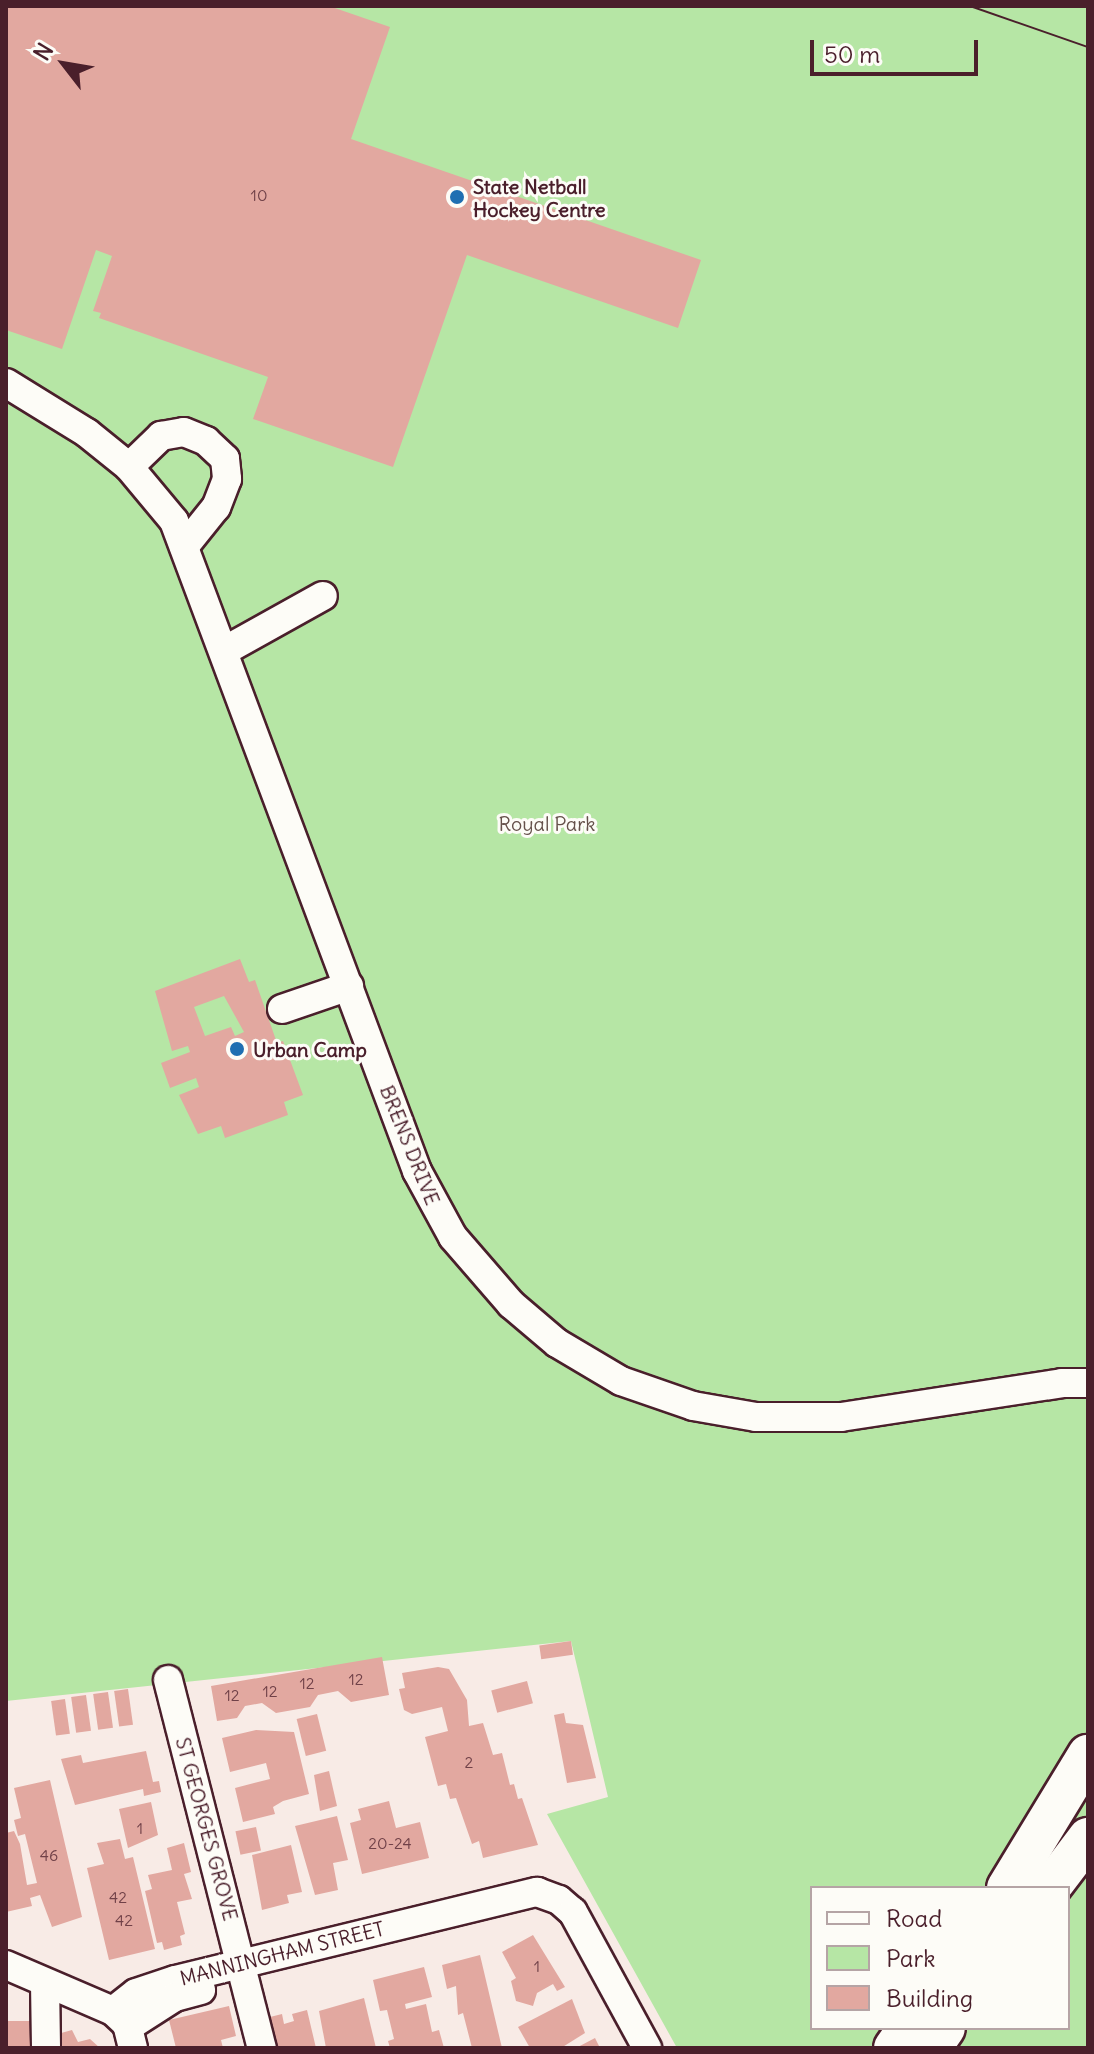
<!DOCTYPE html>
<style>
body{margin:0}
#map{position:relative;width:1094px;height:2054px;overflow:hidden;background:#f8ebe6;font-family:Delius,sans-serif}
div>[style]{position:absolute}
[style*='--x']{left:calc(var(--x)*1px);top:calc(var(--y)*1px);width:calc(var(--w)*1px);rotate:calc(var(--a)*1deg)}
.green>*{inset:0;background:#b6e6a5}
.building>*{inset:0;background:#e2a8a0;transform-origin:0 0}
.roads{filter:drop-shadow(2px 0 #4a1f2b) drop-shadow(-2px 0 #4a1f2b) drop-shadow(0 2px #4a1f2b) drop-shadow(0 -2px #4a1f2b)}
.minor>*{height:28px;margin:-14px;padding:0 14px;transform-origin:14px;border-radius:14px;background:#fdfcf7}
.highway>*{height:40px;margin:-20px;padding:0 20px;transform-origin:20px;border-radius:20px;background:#fdfcf7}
.tram>*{height:2px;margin:-1px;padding:0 1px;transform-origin:1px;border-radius:1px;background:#4a1f2b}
.dots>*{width:22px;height:22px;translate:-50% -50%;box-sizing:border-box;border:4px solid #fdfcf7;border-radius:50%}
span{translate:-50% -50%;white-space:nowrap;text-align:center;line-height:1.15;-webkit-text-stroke:6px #fdfcf7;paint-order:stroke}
.number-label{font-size:16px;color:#704148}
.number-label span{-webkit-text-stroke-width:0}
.poi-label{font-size:20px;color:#4a1f2b;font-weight:700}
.left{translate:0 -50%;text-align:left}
.park-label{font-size:20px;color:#65514a}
.street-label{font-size:20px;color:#4a1f2b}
.frame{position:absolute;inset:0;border:8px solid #4a1f2b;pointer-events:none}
.legend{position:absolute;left:810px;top:1886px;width:260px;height:144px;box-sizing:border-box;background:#fdfcf7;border:2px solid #b5a4a5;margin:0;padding:10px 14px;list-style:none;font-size:24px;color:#4a1f2b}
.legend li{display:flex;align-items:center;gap:16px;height:40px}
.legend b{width:40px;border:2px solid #b5a4a5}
.north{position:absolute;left:24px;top:24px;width:80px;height:80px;-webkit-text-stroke:6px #fdfcf7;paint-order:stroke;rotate:301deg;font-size:22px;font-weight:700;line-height:32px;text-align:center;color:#4a1f2b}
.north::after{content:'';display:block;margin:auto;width:28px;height:36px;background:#4a1f2b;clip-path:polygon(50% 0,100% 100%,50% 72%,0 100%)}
.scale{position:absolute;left:810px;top:40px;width:168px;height:36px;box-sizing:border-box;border:4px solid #4a1f2b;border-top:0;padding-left:10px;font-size:24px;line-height:28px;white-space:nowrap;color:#4a1f2b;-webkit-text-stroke:6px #fdfcf7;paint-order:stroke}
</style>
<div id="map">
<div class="green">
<i style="clip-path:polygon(evenodd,6px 6px,1088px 6px,1088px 2048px,677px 2048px,547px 1814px,608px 1797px,571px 1641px,6px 1701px,6px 6px,812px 1888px,1068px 1888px,1068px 2028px,812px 2028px,812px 1888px)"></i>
</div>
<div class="building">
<i style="clip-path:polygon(6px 6px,329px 6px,390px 27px,351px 139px,701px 260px,678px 328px,467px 255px,393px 467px,253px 419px,268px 377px,99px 318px,101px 313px,93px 311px,112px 256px,96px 250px,62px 349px,6px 330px)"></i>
<i style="clip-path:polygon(evenodd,240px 959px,249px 982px,255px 980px,277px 1043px,283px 1041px,303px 1095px,284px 1102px,288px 1115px,225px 1138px,221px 1126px,198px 1134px,179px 1095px,199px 1087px,196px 1078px,170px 1088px,161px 1063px,190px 1052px,188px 1046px,172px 1051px,155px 991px,240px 959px,224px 996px,244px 1032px,235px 1036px,231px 1027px,205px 1036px,194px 1007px,224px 996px)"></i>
<i style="left:571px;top:1641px;width:14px;height:32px;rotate:82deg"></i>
<i style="clip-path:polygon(382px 1657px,389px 1695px,351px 1702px,338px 1691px,318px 1695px,310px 1707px,276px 1713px,262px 1703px,245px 1706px,237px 1718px,217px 1721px,211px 1686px)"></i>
<i style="clip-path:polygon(438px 1667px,449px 1669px,467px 1700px,469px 1726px,483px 1723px,493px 1755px,502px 1753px,510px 1785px,514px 1784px,518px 1799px,522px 1798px,538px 1845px,483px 1858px,479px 1841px,472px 1844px,456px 1798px,450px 1799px,446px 1784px,438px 1786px,425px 1737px,448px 1731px,442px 1707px,412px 1714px,404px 1710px,399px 1689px,405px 1688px,402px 1673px)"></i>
<i style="left:527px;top:1681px;width:23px;height:37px;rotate:75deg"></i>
<i style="left:128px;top:1689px;width:36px;height:14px;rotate:82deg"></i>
<i style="left:108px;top:1692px;width:36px;height:15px;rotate:82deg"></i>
<i style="left:86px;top:1695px;width:36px;height:15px;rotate:82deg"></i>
<i style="left:65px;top:1699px;width:35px;height:14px;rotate:82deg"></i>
<i style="clip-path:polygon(564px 1713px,566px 1723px,583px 1725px,596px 1778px,567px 1783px,554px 1715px)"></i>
<i style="left:317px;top:1714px;width:38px;height:21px;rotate:76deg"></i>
<i style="clip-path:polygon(256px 1730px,294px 1732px,309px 1794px,283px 1801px,273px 1807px,275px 1814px,243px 1822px,235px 1788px,270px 1779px,266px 1763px,230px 1772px,222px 1738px)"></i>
<i style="clip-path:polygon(146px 1751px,153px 1782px,159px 1781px,161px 1792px,144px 1796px,143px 1789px,75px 1805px,61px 1759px,81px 1755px,83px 1763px)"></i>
<i style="clip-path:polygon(329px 1771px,337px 1806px,320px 1811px,314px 1775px)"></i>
<i style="clip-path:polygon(50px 1780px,82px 1917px,52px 1927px,40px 1895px,30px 1898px,32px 1906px,6px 1912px,6px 1833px,14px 1831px,20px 1844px,27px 1885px,37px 1883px,25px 1834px,18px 1836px,14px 1820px,21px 1818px,14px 1788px)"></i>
<i style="clip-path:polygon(389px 1801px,396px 1828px,420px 1822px,429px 1858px,362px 1874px,350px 1823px,361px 1820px,358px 1809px)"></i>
<i style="clip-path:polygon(151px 1802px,158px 1835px,128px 1848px,119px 1809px)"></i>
<i style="clip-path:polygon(337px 1816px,348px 1860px,333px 1863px,338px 1890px,315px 1895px,295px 1826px)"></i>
<i style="left:256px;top:1827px;width:24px;height:21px;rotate:78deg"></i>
<i style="clip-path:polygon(120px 1839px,125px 1859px,133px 1857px,155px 1949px,109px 1960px,87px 1868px,104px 1864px,97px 1843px)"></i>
<i style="clip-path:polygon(184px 1843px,191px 1872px,184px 1874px,192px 1899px,177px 1902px,185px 1934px,180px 1936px,182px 1945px,164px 1950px,162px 1942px,157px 1943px,145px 1891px,152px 1889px,148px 1875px,172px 1870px,167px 1848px)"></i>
<i style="clip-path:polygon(291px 1845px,302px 1892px,287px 1895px,289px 1903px,262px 1910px,252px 1855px)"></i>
<i style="clip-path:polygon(533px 1935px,565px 1987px,557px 1991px,553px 1984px,537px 1993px,533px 2006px,516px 2001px,511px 1981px,516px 1978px,502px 1952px)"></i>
<i style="clip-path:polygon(480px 1955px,502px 2048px,472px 2048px,463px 2013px,458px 2015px,456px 1986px,447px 1989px,442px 1965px)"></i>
<i style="clip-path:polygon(424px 1967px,432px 1997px,405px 2004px,406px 2009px,426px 2004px,432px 2032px,439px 2030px,444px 2048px,390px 2048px,388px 2041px,394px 2039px,387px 2010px,380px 2011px,373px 1980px)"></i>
<i style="clip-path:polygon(364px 1998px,376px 2048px,326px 2048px,319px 2011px)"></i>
<i style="clip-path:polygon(572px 1999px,585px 2033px,561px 2048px,530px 2048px,518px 2027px)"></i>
<i style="clip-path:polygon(229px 2006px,236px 2036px,221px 2040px,223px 2048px,176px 2048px,169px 2020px)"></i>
<i style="clip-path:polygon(307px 2010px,316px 2048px,275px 2048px,266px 2018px,282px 2014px,284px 2024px,294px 2021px,292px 2014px)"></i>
<i style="left:32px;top:2021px;width:27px;height:26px;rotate:90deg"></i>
<i style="clip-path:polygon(72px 2030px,78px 2042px,90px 2039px,100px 2048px,57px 2048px,54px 2035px)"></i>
<i style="clip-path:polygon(595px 2038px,600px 2048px,576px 2048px)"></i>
</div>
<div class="roads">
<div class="minor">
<i style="--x:6;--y:383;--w:95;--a:31.7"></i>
<i style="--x:87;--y:433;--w:54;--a:39"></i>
<i style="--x:129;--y:467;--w:70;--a:50.2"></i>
<i style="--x:174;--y:521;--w:694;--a:69.5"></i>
<i style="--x:417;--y:1171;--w:75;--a:61.4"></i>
<i style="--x:453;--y:1237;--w:89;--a:49.1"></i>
<i style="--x:511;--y:1304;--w:60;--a:40.3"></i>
<i style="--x:557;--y:1343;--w:74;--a:30.7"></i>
<i style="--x:621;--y:1381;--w:76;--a:19.1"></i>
<i style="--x:693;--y:1406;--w:64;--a:9.9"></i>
<i style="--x:756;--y:1417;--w:85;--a:0"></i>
<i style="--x:841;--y:1417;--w:224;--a:-8.7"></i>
<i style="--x:1062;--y:1383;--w:26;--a:0"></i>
<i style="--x:129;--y:467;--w:45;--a:-44.1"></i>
<i style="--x:161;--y:436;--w:23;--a:-10"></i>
<i style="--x:184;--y:432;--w:24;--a:22"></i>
<i style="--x:206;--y:441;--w:26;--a:43"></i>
<i style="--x:225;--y:459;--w:20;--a:84"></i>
<i style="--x:227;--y:479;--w:30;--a:111"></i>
<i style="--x:216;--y:507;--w:51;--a:128.7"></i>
<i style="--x:224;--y:651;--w:113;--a:-29.1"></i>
<i style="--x:282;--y:1009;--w:71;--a:-18.9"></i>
<i style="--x:168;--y:1680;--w:380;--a:75.7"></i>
<i style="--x:6;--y:1965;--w:116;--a:23.3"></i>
<i style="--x:113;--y:2011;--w:19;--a:43"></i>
<i style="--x:127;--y:2024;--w:25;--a:76"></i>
<i style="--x:45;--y:1983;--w:65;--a:89.1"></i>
<i style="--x:113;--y:2011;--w:29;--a:-38"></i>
<i style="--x:136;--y:1993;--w:41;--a:-18.4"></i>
<i style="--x:175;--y:1980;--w:373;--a:-13.7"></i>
<i style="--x:537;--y:1892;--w:23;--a:20"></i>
<i style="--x:559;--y:1900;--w:18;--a:41"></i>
<i style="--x:573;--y:1912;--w:155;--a:61.4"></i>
<i style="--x:128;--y:2027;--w:56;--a:-32.6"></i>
<i style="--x:175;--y:1997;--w:27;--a:-15"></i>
</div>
<div class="highway">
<i style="--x:1007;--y:1888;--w:156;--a:-58.7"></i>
<i style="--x:1050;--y:1888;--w:63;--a:-52.8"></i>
<i style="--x:894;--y:2048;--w:24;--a:-55"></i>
<i style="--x:931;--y:2048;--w:24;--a:-55"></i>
</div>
</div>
<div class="tram">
<i style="--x:970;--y:6;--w:125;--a:19.2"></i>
</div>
<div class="dots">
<i style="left:457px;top:197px;background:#1f6fb2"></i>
<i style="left:237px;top:1049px;background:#1f6fb2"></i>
</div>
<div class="number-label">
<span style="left:259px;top:195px">10</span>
<span style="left:356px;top:1679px">12</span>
<span style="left:307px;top:1683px">12</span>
<span style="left:270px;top:1691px">12</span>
<span style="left:232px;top:1695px">12</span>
<span style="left:469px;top:1762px">2</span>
<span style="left:140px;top:1828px">1</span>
<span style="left:390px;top:1843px">20-24</span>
<span style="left:49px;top:1855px">46</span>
<span style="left:118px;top:1897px">42</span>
<span style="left:124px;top:1920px">42</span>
<span style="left:537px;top:1966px">1</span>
</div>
<div class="poi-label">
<span class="left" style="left:473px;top:198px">State Netball<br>Hockey Centre</span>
<span class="left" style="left:253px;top:1049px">Urban Camp</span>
</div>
<div class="park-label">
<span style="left:547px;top:823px">Royal Park</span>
</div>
<div class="street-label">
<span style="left:410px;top:1145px;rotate:68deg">BRENS DRIVE</span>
<span style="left:207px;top:1829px;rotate:75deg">ST GEORGES GROVE</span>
<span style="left:282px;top:1953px;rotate:-14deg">MANNINGHAM STREET</span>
</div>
<div class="frame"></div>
<ul class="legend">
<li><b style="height:10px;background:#fdfcf7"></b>Road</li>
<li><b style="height:22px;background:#b6e6a5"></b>Park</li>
<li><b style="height:22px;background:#e2a8a0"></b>Building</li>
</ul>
<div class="north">N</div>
<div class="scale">50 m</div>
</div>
